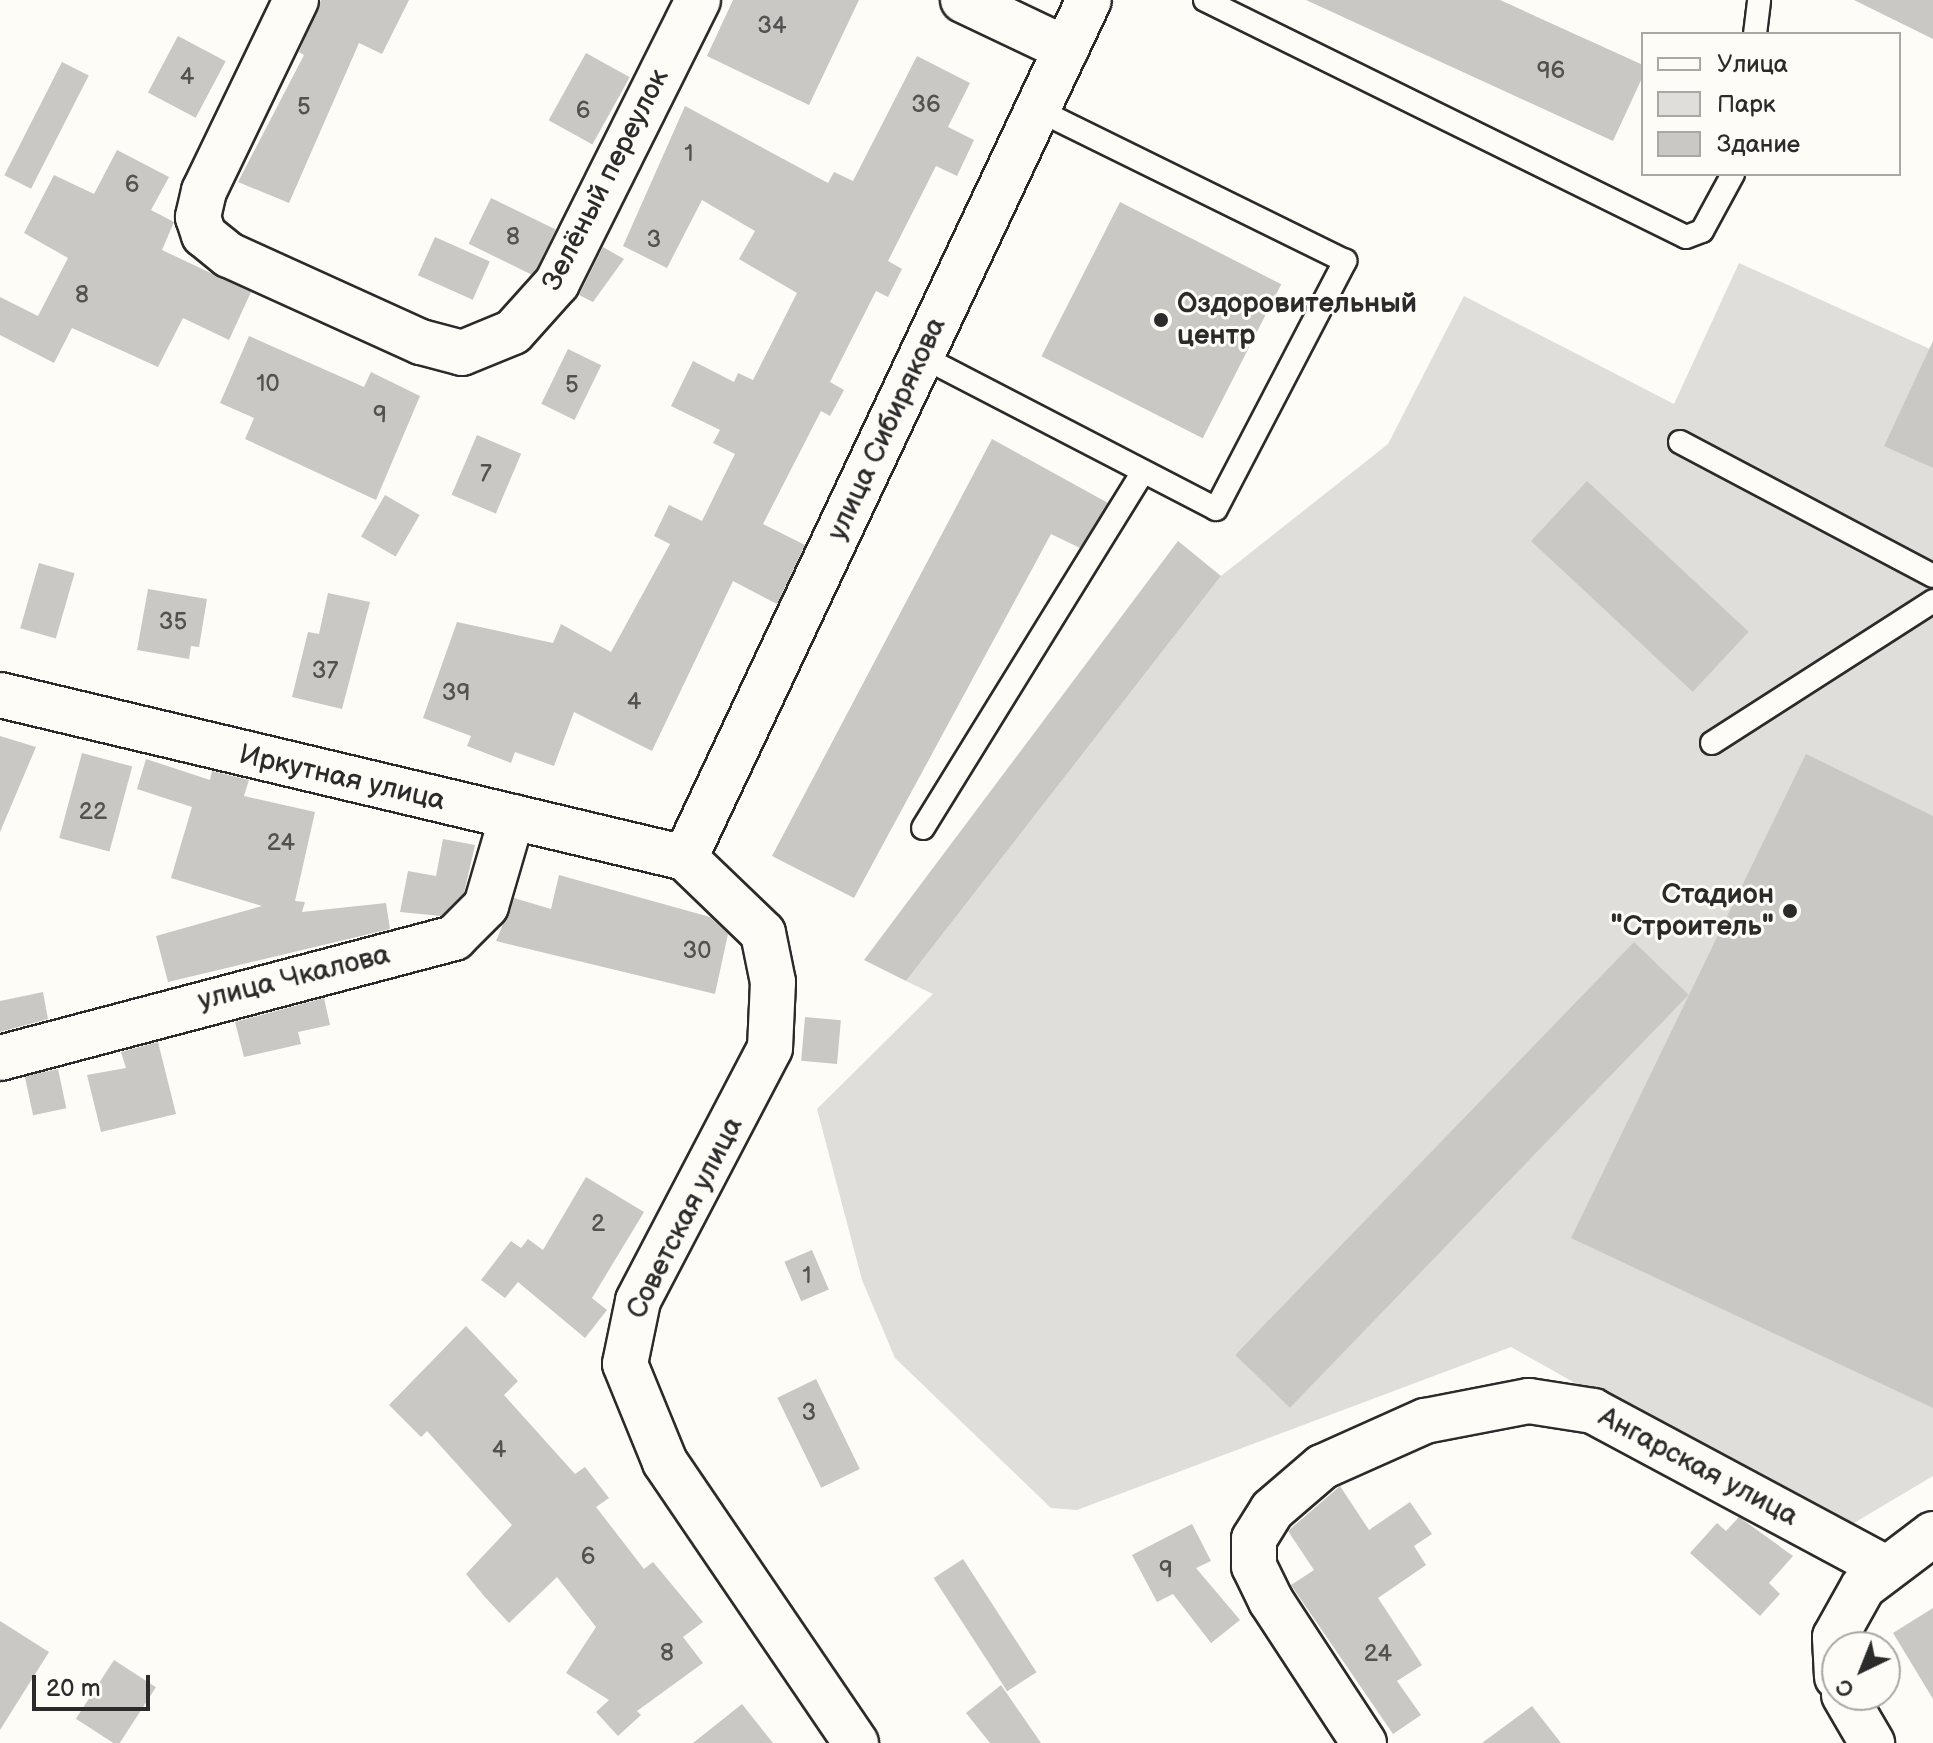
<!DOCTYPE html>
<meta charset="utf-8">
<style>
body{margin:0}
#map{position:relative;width:1933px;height:1743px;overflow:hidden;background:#fdfcf7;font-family:"Balsamiq Sans",sans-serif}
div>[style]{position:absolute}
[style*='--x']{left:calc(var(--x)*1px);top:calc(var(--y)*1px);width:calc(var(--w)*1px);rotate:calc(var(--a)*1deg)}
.green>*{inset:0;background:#dfdeda}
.building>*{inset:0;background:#c9c8c4;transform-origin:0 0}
.roads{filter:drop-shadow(2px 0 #2b2b2b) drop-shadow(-2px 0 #2b2b2b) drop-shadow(0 2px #2b2b2b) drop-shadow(0 -2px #2b2b2b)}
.service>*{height:22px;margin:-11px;padding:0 11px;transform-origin:11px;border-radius:11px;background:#fdfcf7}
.minor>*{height:44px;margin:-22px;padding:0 22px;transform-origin:22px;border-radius:22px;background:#fdfcf7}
.dots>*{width:22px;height:22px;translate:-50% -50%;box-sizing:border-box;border:4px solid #fdfcf7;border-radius:50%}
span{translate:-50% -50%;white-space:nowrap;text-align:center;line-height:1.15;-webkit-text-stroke:6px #fdfcf7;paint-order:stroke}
.number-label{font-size:24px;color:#525251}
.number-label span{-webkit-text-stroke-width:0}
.street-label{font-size:28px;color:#2b2b2b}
.poi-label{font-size:28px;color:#2b2b2b;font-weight:700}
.left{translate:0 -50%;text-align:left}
.right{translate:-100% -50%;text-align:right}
.legend{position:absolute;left:1641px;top:32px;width:260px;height:144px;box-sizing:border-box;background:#fdfcf7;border:2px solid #a9a8a5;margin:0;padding:10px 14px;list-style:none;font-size:24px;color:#2b2b2b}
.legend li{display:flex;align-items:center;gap:16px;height:40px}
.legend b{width:40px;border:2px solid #a9a8a5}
.north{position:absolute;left:1821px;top:1631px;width:80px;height:80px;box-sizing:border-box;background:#fdfcf7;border:2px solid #a9a8a5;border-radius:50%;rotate:223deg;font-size:22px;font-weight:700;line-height:32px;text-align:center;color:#2b2b2b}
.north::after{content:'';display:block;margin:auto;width:28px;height:36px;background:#2b2b2b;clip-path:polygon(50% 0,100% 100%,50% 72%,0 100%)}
.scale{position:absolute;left:32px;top:1675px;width:118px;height:36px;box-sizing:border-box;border:4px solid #2b2b2b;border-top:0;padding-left:10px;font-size:24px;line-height:28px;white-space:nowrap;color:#2b2b2b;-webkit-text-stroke:6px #fdfcf7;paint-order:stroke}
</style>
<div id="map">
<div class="green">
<i style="clip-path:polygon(1739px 263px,1930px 349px,1885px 445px,1933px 468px,1933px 1476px,1839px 1532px,1511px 1347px,1077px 1510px,1051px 1508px,895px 1358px,862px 1280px,817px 1109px,933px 994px,906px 981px,1221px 576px,1388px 444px,1464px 296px,1674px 404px)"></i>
</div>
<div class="building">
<i style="clip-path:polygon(321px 0,409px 0,382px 54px,359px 43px,289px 203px,238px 182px,304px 55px,299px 52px)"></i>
<i style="clip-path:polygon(733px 0,859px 0,809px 105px,707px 56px)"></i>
<i style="clip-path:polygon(1306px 0,1500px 0,1643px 65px,1643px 76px,1613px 141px)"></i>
<i style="clip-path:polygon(1854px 0,1933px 0,1933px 39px)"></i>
<i style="left:178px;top:36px;width:54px;height:64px;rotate:28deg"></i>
<i style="left:586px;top:53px;width:50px;height:77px;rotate:29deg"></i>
<i style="clip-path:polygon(917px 56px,970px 83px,948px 127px,974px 140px,957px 176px,936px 166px,888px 261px,902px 269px,888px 297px,876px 291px,830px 382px,844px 390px,830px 416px,821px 411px,763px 524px,805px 545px,777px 604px,733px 581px,652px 751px,574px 712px,554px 766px,515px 752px,511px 763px,467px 746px,471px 736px,423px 718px,457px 622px,553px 643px,561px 624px,611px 652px,670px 544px,654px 536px,669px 505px,702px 521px,735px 454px,713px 443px,720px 430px,671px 406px,693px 361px,734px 382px,738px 373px,753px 380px,797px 293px,739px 259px,755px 231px,702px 200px,667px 268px,623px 246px,685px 106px,828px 183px,834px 172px,853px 181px)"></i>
<i style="left:62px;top:62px;width:30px;height:127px;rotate:27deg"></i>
<i style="clip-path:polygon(117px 150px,169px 177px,151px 210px,174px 222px,162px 250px,251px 292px,229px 340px,183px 318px,158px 367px,72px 328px,54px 363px,0 335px,0 297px,38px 316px,68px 258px,24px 233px,54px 175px,94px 194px)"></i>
<i style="left:491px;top:198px;width:72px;height:51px;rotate:26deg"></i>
<i style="left:1120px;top:202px;width:181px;height:173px;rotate:27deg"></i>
<i style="left:435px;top:237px;width:60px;height:42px;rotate:24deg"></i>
<i style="clip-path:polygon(603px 247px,624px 259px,593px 302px,579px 295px)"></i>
<i style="clip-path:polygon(249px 336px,364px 387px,371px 372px,420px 396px,376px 500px,245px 439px,254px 418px,220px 403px)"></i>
<i style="clip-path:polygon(1933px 341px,1933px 468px,1884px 446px)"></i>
<i style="left:568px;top:349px;width:37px;height:61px;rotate:26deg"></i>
<i style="left:477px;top:435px;width:48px;height:65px;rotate:23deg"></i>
<i style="clip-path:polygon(992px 439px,1108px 503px,1080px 548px,1051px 534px,854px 898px,772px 856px)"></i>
<i style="left:1587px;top:481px;width:221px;height:82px;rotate:43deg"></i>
<i style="left:385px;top:495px;width:40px;height:48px;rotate:30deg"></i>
<i style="clip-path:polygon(1178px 541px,1221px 576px,906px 981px,864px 960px)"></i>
<i style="left:39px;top:563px;width:37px;height:68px;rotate:16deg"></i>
<i style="clip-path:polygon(148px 589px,207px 599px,199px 647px,191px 646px,189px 659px,137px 650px)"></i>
<i style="clip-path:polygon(328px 593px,370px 602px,342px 709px,292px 697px,308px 632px,319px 634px)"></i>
<i style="clip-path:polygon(0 736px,36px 747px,0 832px)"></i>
<i style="left:82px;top:753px;width:52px;height:88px;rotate:15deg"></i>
<i style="clip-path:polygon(1806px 754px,1933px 816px,1933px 1408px,1571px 1238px)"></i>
<i style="clip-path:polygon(146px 759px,210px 780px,212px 771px,249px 780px,244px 796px,315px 812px,295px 901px,305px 902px,302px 912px,386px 903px,390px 929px,168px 982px,156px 936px,262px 906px,171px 878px,192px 807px,137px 789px)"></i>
<i style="clip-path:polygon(443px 839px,475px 845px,464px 893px,441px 916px,400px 912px,408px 871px,436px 876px)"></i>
<i style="clip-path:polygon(559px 875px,710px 917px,728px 934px,715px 994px,496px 941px,514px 898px,551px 909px)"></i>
<i style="left:1634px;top:942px;width:76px;height:574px;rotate:44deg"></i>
<i style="clip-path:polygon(43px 992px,48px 1019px,0 1032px,0 1001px)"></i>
<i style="clip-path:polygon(324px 998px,330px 1025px,298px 1032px,301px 1044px,244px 1057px,235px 1022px)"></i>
<i style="left:805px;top:1017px;width:36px;height:44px;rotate:5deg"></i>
<i style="clip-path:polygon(158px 1042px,176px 1114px,101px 1132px,87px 1075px,126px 1068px,121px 1052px)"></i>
<i style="left:58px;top:1069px;width:40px;height:34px;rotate:78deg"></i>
<i style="clip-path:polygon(586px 1177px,644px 1212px,592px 1298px,607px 1310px,585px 1338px,518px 1282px,505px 1298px,481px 1280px,511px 1241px,521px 1248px,528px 1239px,543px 1250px)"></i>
<i style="left:812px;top:1250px;width:43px;height:30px;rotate:67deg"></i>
<i style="clip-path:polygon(466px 1326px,518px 1381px,504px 1395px,575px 1474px,585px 1467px,609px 1498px,596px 1507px,644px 1569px,653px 1562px,703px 1622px,683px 1637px,703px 1663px,637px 1711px,641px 1715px,618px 1736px,596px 1712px,609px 1700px,566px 1673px,596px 1627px,557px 1577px,509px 1623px,484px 1596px,466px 1574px,512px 1525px,427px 1431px,421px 1437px,389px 1405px)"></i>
<i style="left:816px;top:1379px;width:100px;height:43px;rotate:64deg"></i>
<i style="clip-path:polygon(1340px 1486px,1369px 1530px,1410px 1502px,1432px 1534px,1414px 1546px,1426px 1565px,1378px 1598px,1422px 1665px,1397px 1681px,1421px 1715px,1393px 1734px,1291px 1585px,1314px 1570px,1288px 1531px)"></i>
<i style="clip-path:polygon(1739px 1517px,1793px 1556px,1769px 1583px,1780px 1594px,1760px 1616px,1690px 1553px,1717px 1523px,1726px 1531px)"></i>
<i style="clip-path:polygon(1192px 1524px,1211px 1561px,1196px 1568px,1240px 1620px,1211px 1643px,1173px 1594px,1157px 1602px,1132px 1555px)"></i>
<i style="left:963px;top:1559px;width:135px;height:35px;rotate:57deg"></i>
<i style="clip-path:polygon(1933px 1608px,1933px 1699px,1893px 1633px)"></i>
<i style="clip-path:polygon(0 1621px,49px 1652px,0 1730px)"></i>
<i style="left:114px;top:1660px;width:50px;height:70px;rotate:33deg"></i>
<i style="clip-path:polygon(1001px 1685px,1041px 1743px,990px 1743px,966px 1713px)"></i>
<i style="clip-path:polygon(742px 1704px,773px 1743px,693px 1743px)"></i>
<i style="clip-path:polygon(1532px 1706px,1561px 1743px,1482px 1743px)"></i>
</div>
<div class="roads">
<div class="service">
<i style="--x:1205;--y:0;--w:536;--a:26.23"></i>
<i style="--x:1686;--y:237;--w:17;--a:-21"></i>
<i style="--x:1702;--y:231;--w:65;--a:-61.5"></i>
<i style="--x:1755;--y:34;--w:34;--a:-83"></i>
<i style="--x:921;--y:356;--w:332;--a:27.4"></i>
<i style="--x:1216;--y:509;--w:280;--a:-62.5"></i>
<i style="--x:1345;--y:261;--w:342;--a:-153.8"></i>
<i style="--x:1680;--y:442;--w:286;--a:27.9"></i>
<i style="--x:1712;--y:743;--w:263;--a:-32.7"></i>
<i style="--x:923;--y:828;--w:418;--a:-58.3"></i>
</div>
<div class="minor">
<i style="--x:296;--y:0;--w:212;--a:115.7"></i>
<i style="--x:204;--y:191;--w:27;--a:103"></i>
<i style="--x:198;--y:217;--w:19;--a:72"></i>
<i style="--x:204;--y:235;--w:32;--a:39"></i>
<i style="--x:229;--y:255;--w:211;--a:24.4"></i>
<i style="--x:421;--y:342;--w:42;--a:15"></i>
<i style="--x:462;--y:353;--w:55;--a:-22.4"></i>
<i style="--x:513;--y:332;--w:66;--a:-48.1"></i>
<i style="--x:557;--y:283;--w:316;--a:-63.5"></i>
<i style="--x:963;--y:0;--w:114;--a:25.4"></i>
<i style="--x:0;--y:695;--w:704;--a:13.38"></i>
<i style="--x:685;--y:858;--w:108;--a:43.9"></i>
<i style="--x:763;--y:933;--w:50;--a:78.5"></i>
<i style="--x:773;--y:982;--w:66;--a:92.6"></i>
<i style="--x:770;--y:1048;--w:285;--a:117.6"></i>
<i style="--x:638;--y:1301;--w:64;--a:101.7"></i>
<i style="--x:625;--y:1364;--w:106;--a:67.8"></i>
<i style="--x:665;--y:1462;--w:340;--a:55.8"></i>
<i style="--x:685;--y:858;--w:948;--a:-64.79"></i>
<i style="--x:0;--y:1058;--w:470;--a:-14.8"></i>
<i style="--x:454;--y:938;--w:45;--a:-45"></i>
<i style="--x:486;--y:906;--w:93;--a:-73.7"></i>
<i style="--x:1837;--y:1677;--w:40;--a:-92.9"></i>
<i style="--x:1835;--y:1637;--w:57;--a:-60.8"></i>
<i style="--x:1863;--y:1587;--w:88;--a:-37.1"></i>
<i style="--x:1844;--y:1695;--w:56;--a:59.7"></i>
<i style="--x:1364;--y:1743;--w:170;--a:-123.2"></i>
<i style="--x:1271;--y:1601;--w:39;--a:-116"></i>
<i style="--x:1254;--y:1566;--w:27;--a:-90"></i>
<i style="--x:1254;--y:1539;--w:34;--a:-58"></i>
<i style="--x:1272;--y:1510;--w:66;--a:-40.7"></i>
<i style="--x:1322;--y:1467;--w:113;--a:-24.1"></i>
<i style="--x:1425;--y:1421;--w:106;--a:-10.9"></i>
<i style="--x:1529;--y:1401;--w:65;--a:8.9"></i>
<i style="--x:1593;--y:1411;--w:330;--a:28.2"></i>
</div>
</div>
<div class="dots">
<i style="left:1161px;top:320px;background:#2b2b2b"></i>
<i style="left:1790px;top:911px;background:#2b2b2b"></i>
</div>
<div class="number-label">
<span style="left:772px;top:26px">34</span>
<span style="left:1551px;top:71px">96</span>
<span style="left:187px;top:77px">4</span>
<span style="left:926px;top:105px">36</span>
<span style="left:304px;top:107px">5</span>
<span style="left:583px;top:111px">6</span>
<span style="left:689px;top:154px">1</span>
<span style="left:132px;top:185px">6</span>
<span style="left:513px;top:237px">8</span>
<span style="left:654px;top:240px">3</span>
<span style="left:82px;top:295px">8</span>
<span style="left:268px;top:384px">10</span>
<span style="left:572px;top:385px">5</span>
<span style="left:380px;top:415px">9</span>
<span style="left:486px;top:474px">7</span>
<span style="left:173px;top:622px">35</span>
<span style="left:325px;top:671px">37</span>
<span style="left:456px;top:693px">39</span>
<span style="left:634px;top:702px">4</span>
<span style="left:93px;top:812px">22</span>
<span style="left:281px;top:843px">24</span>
<span style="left:697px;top:951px">30</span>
<span style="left:598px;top:1224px">2</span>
<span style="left:807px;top:1276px">1</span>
<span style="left:809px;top:1413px">3</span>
<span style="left:499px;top:1450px">4</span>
<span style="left:588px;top:1557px">6</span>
<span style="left:1166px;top:1570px">9</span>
<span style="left:667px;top:1653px">8</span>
<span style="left:1378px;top:1654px">24</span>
</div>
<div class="street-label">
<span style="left:606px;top:180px;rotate:-63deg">Зелёный переулок</span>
<span style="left:887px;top:429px;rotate:-65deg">улица Сибирякова</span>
<span style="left:342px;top:778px;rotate:13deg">Иркутная улица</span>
<span style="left:294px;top:978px;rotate:-14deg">улица Чкалова</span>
<span style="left:685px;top:1218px;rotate:-63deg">Советская улица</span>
<span style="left:1698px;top:1467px;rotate:28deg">Ангарская улица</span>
</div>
<div class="poi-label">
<span class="left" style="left:1177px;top:320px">Оздоровительный<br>центр</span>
<span class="right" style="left:1774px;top:911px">Стадион<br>"Строитель"</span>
</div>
<ul class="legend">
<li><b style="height:10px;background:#fdfcf7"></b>Улица</li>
<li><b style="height:22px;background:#dfdeda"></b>Парк</li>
<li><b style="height:22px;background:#c9c8c4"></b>Здание</li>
</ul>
<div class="north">С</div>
<div class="scale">20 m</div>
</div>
